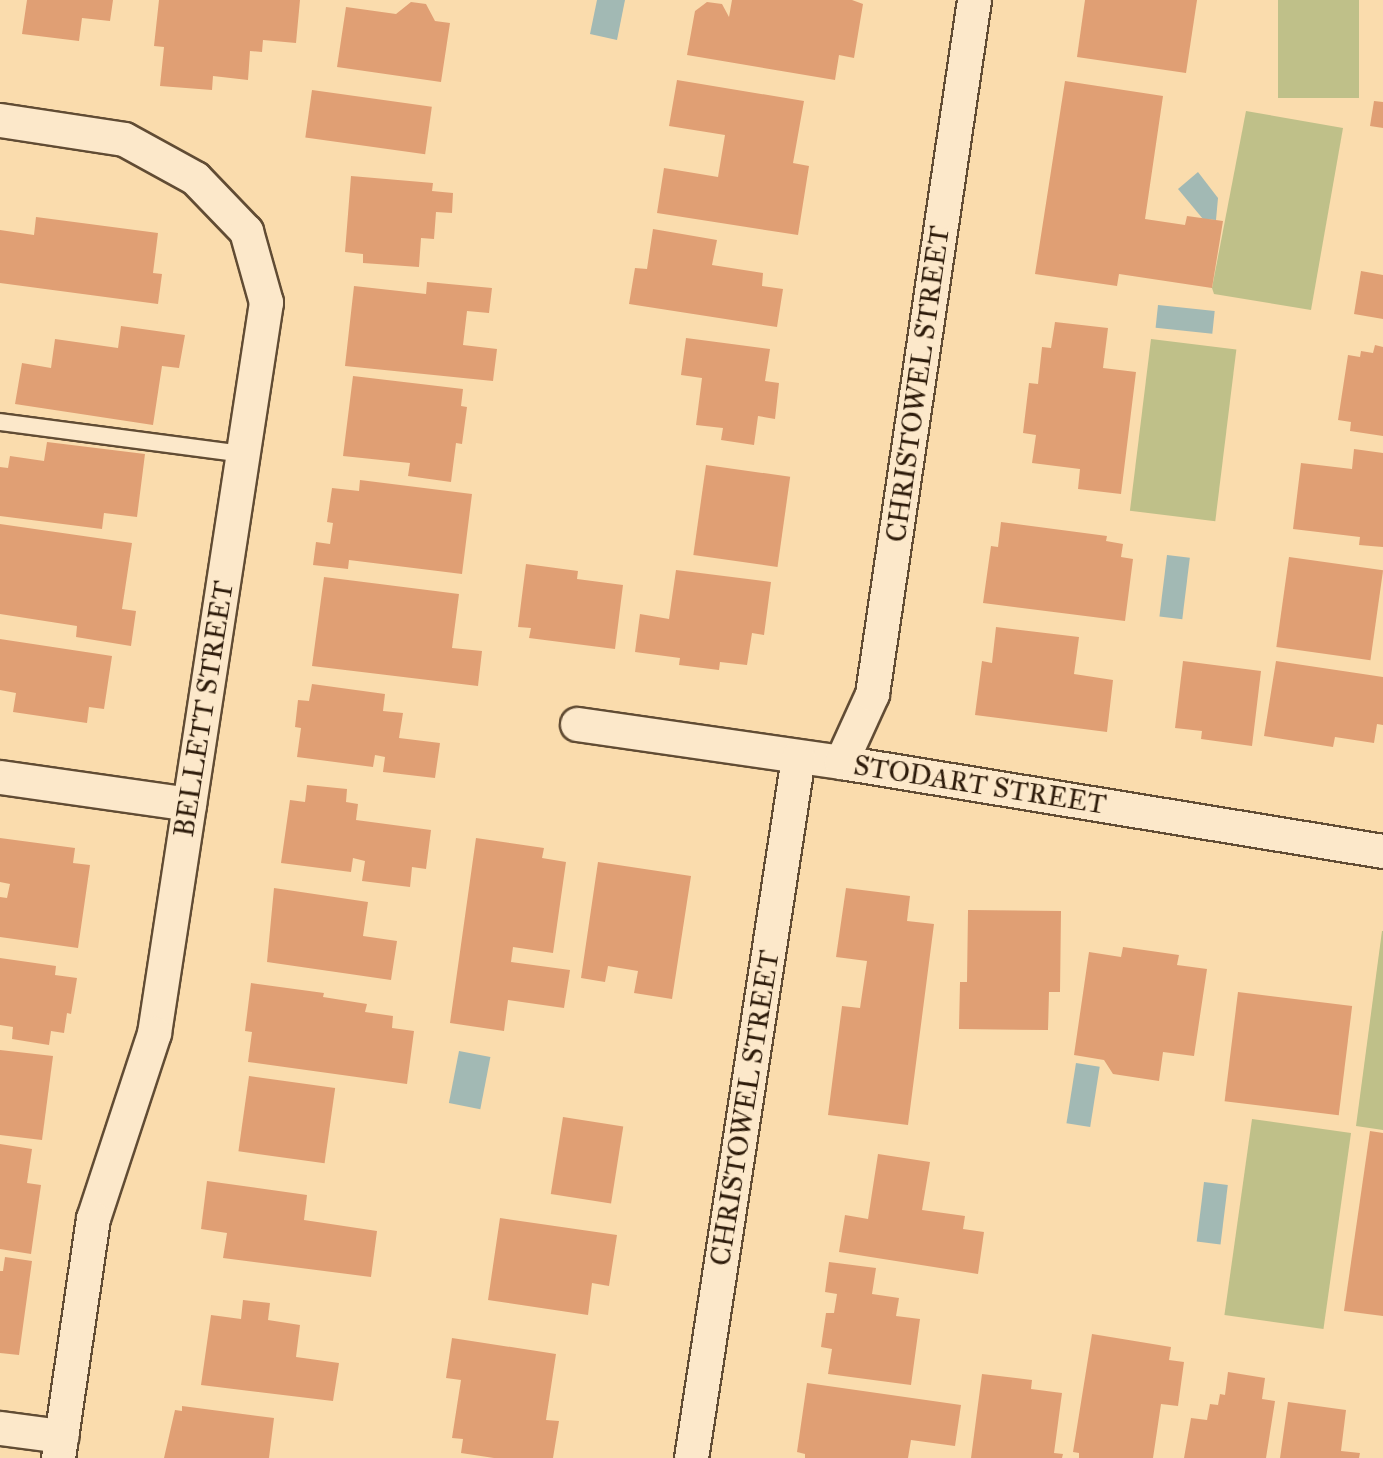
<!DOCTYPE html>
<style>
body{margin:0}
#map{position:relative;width:1383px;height:1458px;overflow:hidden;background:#fadcad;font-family:"IM FELL Great Primer",serif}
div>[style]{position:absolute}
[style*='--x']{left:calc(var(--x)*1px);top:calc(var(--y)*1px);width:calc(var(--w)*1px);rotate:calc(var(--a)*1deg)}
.green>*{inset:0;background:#bfc089;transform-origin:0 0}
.water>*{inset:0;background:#a2b9b4;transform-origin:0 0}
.building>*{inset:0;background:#e09f74;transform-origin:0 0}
.roads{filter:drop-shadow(2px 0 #614c34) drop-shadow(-2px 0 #614c34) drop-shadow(0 2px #614c34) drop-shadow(0 -2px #614c34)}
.service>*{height:16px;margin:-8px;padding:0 8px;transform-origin:8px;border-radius:8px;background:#fce8ca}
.minor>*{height:33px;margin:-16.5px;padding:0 16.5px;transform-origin:16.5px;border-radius:16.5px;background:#fce8ca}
span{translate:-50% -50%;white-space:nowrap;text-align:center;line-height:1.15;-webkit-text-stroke:7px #fce8ca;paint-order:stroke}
.street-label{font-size:28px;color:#2e1c0b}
</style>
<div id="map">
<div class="green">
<i style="left:1278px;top:0;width:81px;height:98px"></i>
<i style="clip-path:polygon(1246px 111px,1343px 128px,1311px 310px,1214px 294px,1212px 288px)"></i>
<i style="left:1151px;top:339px;width:86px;height:173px;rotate:7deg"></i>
<i style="clip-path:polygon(1382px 931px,1383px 931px,1383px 1130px,1356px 1126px)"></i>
<i style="left:1252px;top:1119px;width:100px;height:198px;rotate:8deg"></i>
</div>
<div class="water">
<i style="clip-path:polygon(597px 0,625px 0,617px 40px,590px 34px)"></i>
<i style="clip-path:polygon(1198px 172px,1218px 198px,1216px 220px,1203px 219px,1178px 189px)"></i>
<i style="left:1158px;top:305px;width:57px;height:23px;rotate:6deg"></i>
<i style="left:1167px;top:555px;width:23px;height:62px;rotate:7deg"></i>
<i style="left:459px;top:1051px;width:32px;height:53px;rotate:11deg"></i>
<i style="left:1076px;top:1063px;width:24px;height:61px;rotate:9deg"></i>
<i style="left:1204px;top:1182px;width:24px;height:60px;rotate:7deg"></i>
</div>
<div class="building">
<i style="clip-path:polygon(27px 0,113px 0,110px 21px,82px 18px,79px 41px,22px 34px)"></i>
<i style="clip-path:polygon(159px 0,300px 0,296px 43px,263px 40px,262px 52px,250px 51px,248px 80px,213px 76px,212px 90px,160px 86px,164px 47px,154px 46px)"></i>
<i style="clip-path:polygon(732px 0,852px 0,863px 4px,854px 58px,839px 55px,835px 80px,687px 55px,695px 11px,707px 2px,722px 4px,729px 17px)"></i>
<i style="clip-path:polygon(1085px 0,1197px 0,1186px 73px,1077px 57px)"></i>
<i style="clip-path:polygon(411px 2px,426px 4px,435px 21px,450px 23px,441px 82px,337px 67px,346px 7px,396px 14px)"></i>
<i style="clip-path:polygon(677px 80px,804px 101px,793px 163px,809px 166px,798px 235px,657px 213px,664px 168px,718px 177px,725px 135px,669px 126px)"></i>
<i style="clip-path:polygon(1065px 81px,1163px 96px,1145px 219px,1185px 225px,1187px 216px,1223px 221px,1212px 288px,1119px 274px,1117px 286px,1035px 274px)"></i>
<i style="left:312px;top:90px;width:121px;height:48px;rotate:8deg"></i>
<i style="clip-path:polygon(1374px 101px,1383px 102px,1383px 128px,1370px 126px)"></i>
<i style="clip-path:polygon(351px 176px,433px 183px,432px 191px,453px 193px,452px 213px,436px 212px,434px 239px,421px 238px,419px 267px,363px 263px,363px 254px,345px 252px)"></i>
<i style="clip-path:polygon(36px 217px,158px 233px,153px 273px,162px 274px,158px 304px,0 283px,0 230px,34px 235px)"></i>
<i style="clip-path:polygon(653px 229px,717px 240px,712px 265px,763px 273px,762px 286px,783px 289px,777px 327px,629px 304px,635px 268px,647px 269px)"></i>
<i style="clip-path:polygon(1361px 271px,1383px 275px,1383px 319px,1354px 314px)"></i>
<i style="clip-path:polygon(427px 282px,492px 288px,489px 313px,467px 311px,463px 345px,497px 349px,493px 381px,345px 366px,354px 286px,426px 294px)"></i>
<i style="clip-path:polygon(1055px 322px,1108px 328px,1103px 368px,1136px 372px,1121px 494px,1078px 489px,1080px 469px,1032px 463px,1036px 435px,1023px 433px,1029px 383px,1038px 384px,1042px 347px,1051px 348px)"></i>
<i style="clip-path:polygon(121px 326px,185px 335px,179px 368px,162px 366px,153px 425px,15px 404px,22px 363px,51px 368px,55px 339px,118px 348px)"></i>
<i style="clip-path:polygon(686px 338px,770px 349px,765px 381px,779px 383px,775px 419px,758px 416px,754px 445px,721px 440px,723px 428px,696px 425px,702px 378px,681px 375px)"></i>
<i style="clip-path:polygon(1375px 345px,1383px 347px,1383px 436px,1350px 431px,1351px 422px,1338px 420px,1348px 355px,1360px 357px,1361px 351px,1373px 353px)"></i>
<i style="clip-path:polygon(353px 376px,463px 389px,461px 406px,467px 407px,462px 444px,456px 443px,451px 482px,408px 476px,410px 463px,343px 456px)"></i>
<i style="clip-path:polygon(47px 442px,145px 454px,137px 517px,104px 513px,102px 529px,0 516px,0 467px,8px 468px,10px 456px,44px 461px)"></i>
<i style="clip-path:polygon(1354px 449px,1383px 453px,1383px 547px,1359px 545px,1360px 537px,1293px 529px,1301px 463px,1352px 469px)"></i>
<i style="left:706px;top:465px;width:85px;height:91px;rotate:8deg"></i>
<i style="clip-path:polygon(360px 480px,472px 494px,462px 574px,349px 560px,348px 569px,313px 565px,316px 542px,330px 544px,333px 523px,327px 522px,332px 488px,359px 491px)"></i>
<i style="clip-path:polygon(1001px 522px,1107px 536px,1106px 541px,1123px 544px,1121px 557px,1133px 559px,1125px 621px,983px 603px,991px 546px,998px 547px)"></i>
<i style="clip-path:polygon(0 524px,132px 543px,122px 609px,136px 611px,131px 646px,76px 637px,77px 626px,0 614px)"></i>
<i style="left:1289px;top:557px;width:95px;height:91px;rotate:8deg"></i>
<i style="clip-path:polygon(526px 564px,578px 571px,577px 579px,623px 585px,615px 649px,529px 638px,531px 628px,518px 627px)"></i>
<i style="clip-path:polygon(676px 570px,771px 582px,764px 635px,752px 633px,747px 665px,720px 662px,719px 670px,679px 665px,680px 658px,635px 652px,640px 614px,669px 619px)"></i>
<i style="clip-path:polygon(324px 577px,459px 594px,452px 648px,482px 651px,478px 686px,312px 666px)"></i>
<i style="clip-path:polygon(996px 627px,1079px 637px,1074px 674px,1113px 680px,1107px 732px,975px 715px,982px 661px,992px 663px)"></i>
<i style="clip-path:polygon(0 639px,112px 656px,104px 709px,89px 707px,87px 723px,13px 712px,16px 693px,0 690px)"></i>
<i style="clip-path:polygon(1183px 661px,1261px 671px,1252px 746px,1201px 739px,1202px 731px,1175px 728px)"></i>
<i style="clip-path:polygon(1276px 661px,1383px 677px,1383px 725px,1377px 724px,1374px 743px,1335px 737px,1333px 747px,1264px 736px)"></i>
<i style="clip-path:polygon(312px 684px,385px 694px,383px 711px,403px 713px,399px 738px,440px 743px,435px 778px,383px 772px,385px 757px,375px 755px,373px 767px,297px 757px,301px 728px,295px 727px,298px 700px,309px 701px)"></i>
<i style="clip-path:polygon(307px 785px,347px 789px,346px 802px,358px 804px,356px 820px,431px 830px,426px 869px,412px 867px,410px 887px,362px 881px,365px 861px,353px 858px,351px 872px,281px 863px,290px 800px,305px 802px)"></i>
<i style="clip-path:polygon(0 838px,75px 848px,73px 863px,90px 865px,78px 948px,0 937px,0 897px,7px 898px,10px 884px,0 882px)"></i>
<i style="clip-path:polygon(476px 838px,544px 848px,542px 858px,566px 862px,553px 953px,513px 947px,511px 962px,570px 970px,564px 1008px,508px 1000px,504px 1031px,450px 1023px)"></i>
<i style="clip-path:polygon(598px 862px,691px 876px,672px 999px,634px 993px,638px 971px,608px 966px,605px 982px,581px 978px)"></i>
<i style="clip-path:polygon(274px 888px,368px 902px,363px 936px,397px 941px,391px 980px,267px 962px)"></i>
<i style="clip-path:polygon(846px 888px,910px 896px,907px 921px,934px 924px,908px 1125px,828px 1115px,842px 1006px,860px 1008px,867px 961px,836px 957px)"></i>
<i style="clip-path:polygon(968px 910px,1061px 911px,1060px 992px,1049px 992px,1048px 1030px,959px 1029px,960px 982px,967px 982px)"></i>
<i style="clip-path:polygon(1123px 947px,1179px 955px,1177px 965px,1207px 969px,1194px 1056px,1163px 1052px,1159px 1081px,1113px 1074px,1104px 1060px,1074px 1055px,1089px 952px,1121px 957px)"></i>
<i style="clip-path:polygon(0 958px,56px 966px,55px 975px,77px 978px,71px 1014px,67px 1013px,64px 1033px,51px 1031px,49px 1045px,12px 1039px,13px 1027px,0 1025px)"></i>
<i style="clip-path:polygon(251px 983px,324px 993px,323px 997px,367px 1004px,365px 1012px,393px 1016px,392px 1028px,414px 1031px,407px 1084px,248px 1062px,252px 1032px,245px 1031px)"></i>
<i style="left:1238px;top:992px;width:115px;height:110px;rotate:7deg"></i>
<i style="clip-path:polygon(0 1050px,53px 1056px,42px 1140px,0 1135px)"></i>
<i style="left:249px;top:1076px;width:87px;height:76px;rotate:8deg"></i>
<i style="left:563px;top:1117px;width:61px;height:78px;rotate:9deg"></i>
<i style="clip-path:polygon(1370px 1131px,1383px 1133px,1383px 1316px,1344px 1311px)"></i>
<i style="clip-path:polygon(0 1144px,32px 1149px,27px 1183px,41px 1185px,31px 1254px,0 1249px)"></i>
<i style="clip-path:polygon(878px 1154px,930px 1162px,922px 1210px,965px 1216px,963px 1229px,984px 1232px,978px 1274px,839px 1252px,845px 1215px,868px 1219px)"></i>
<i style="clip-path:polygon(207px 1181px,307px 1195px,304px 1220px,377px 1231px,371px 1277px,223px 1258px,227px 1233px,201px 1229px)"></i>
<i style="clip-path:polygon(500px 1218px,617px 1235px,609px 1286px,592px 1283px,588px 1315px,488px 1300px)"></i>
<i style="clip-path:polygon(5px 1257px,32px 1261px,19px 1355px,0 1353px,0 1271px,3px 1271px)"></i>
<i style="clip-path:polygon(829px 1262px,876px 1268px,872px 1294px,899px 1298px,896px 1316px,920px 1319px,911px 1385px,828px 1374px,832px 1349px,821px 1347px,826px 1313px,834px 1313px,837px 1294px,825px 1292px)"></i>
<i style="clip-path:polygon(243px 1300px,270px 1303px,268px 1320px,300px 1325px,296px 1357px,339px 1363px,333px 1401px,201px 1385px,211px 1315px,241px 1319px)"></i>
<i style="clip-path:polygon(1092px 1334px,1171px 1347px,1169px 1360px,1184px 1362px,1178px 1406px,1161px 1404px,1153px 1458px,1079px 1458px,1079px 1453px,1073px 1452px)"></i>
<i style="clip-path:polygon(452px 1338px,556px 1354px,546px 1420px,559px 1421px,553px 1458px,494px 1458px,461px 1453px,463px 1439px,452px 1438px,461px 1380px,446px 1378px)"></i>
<i style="clip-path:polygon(1228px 1372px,1265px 1378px,1262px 1399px,1275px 1401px,1266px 1458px,1184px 1458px,1191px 1418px,1207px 1420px,1210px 1404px,1218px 1405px,1220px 1394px,1225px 1395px)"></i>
<i style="clip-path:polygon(982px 1374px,1032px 1380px,1031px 1389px,1062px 1393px,1054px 1453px,1063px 1454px,1062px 1458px,971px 1458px)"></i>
<i style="clip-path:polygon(807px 1383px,961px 1405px,955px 1446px,911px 1440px,908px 1458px,805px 1458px,805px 1454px,797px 1452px)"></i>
<i style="clip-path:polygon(1288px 1402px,1346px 1410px,1341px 1451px,1360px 1453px,1359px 1458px,1280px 1458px)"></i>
<i style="clip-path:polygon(182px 1406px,274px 1418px,269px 1458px,164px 1458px,175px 1410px,182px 1411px)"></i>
</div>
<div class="roads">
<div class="service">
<i style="--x:0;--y:422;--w:246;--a:7.5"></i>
</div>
<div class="minor">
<i style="--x:0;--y:120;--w:125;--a:8.7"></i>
<i style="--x:124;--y:139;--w:81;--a:28.8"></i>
<i style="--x:195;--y:178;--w:74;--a:46.1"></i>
<i style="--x:246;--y:231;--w:74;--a:74.3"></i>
<i style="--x:266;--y:302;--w:740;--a:98.71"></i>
<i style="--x:154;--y:1033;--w:195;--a:108.2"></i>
<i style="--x:93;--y:1218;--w:243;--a:98.3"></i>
<i style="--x:577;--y:724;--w:267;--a:8.2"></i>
<i style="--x:841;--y:762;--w:549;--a:9.33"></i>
<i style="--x:841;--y:762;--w:75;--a:-65.5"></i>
<i style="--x:872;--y:694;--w:701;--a:-81.64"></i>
<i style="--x:0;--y:777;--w:191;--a:8.1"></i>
<i style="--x:0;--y:1428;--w:62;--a:7.5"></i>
<i style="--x:691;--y:1458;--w:709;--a:-81.32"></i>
</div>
</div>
<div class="street-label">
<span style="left:918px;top:384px;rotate:-82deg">CHRISTOWEL STREET</span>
<span style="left:204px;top:709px;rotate:-81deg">BELLETT STREET</span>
<span style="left:980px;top:785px;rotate:9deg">STODART STREET</span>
<span style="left:745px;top:1108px;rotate:-81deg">CHRISTOWEL STREET</span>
</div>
</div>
